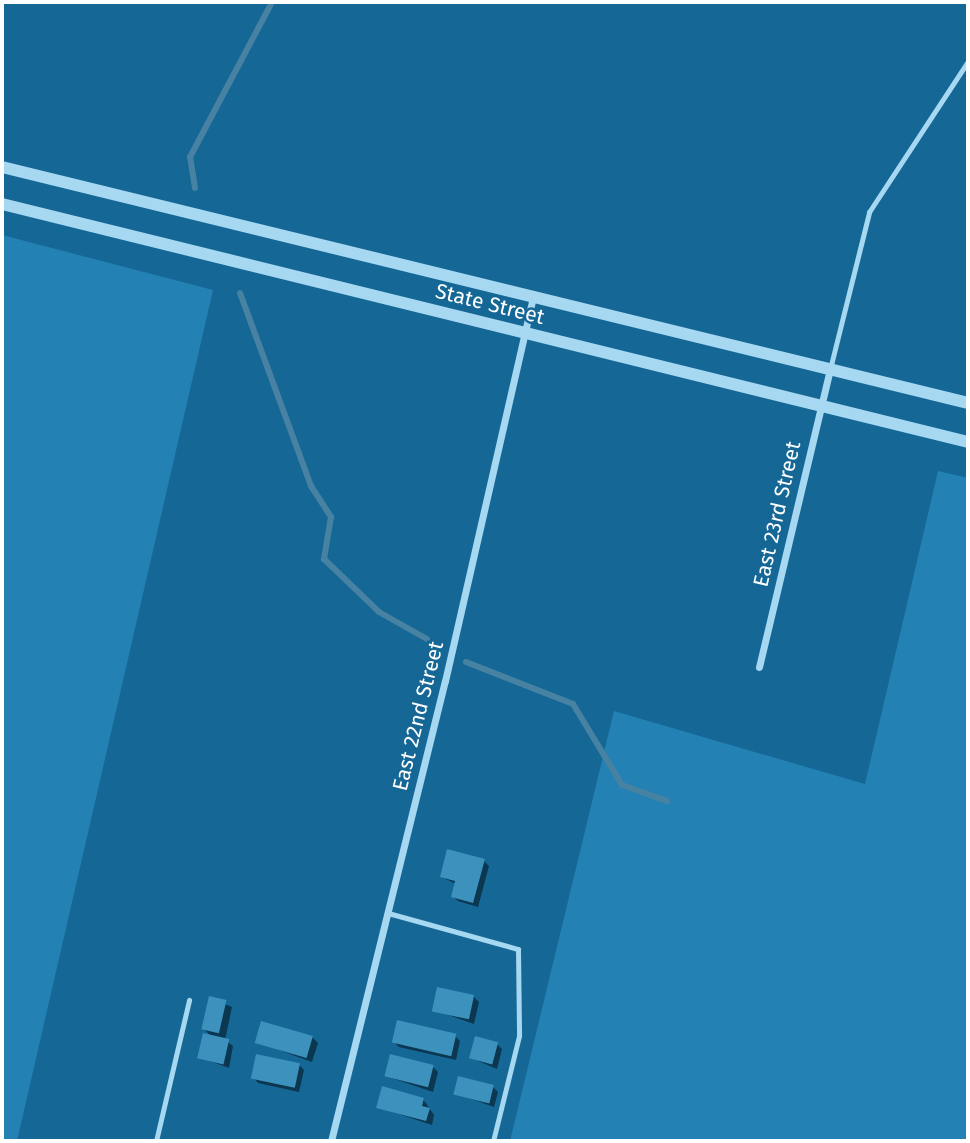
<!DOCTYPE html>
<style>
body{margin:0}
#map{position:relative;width:970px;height:1143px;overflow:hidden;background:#156796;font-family:"Fira Sans",sans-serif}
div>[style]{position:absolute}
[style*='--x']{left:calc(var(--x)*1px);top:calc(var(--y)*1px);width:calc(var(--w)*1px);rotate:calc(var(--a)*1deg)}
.green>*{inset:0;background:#2481b3}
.shadow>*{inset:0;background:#0007}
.stream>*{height:6px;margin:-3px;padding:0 3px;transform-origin:3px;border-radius:3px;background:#4882a2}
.building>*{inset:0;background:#3d91bd;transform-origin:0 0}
.service>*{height:5px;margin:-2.5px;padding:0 2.5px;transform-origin:2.5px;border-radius:2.5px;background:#a6d8f2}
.minor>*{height:7px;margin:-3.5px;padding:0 3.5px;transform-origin:3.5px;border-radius:3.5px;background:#a6d8f2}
.tertiary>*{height:12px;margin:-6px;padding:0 6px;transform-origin:6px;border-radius:6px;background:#a6d8f2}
span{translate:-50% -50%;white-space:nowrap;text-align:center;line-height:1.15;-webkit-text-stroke:5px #156796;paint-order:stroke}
.street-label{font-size:21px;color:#fff}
.frame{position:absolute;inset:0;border:4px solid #fff;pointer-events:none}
</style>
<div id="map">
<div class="green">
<i style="clip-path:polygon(2px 235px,213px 290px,17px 1141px,2px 1141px)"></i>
<i style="clip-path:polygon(938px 471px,968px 478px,968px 1141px,510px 1141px,614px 711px,865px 784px)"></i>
</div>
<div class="shadow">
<i style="clip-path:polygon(484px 861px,489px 866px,478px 907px,458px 901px,453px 896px,456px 884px,442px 877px)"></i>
<i style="clip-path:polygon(473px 996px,479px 1002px,474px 1024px,434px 1010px)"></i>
<i style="clip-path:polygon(211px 999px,232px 1007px,225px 1040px,233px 1046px,229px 1068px,199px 1057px,212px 1037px,204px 1029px)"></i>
<i style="clip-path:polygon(455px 1036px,460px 1041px,456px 1060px,399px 1047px,393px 1041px)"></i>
<i style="clip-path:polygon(312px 1037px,318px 1043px,312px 1062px,257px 1042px)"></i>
<i style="clip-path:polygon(497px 1044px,502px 1049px,497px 1069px,471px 1058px)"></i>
<i style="clip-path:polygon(299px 1065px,304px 1070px,299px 1092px,258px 1083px,253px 1077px)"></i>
<i style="clip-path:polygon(433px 1067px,438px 1072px,433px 1092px,386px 1076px)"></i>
<i style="clip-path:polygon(493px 1087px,498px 1092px,494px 1107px,455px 1093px)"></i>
<i style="clip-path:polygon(423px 1099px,434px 1115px,432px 1125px,378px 1107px)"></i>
</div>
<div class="stream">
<i style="--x:195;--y:188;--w:31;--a:-99"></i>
<i style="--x:190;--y:157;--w:175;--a:-62.1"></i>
<i style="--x:240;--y:293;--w:206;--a:69.8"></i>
<i style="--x:311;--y:486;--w:37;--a:57"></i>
<i style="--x:331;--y:517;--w:43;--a:99.5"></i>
<i style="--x:324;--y:559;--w:76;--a:43.9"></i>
<i style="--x:379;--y:612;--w:55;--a:29.4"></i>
<i style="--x:466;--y:662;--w:115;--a:21.4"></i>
<i style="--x:573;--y:704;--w:95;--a:58.8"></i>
<i style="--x:622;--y:785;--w:48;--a:19.6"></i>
</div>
<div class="building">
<i style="clip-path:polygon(447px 849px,485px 859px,473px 903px,451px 897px,455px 881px,440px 877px)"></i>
<i style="left:437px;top:987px;width:38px;height:25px;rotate:12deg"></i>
<i style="left:209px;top:996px;width:18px;height:34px;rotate:13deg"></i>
<i style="left:397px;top:1020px;width:61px;height:23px;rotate:13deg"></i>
<i style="left:261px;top:1021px;width:54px;height:23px;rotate:16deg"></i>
<i style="left:203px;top:1033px;width:27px;height:26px;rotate:13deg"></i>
<i style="left:475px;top:1036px;width:24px;height:23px;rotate:15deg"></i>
<i style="left:256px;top:1054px;width:45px;height:25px;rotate:12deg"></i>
<i style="left:390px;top:1054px;width:45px;height:23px;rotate:14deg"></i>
<i style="left:458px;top:1076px;width:37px;height:19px;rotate:14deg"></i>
<i style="clip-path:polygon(382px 1086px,424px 1098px,422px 1106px,430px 1108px,426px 1121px,376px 1108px)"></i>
</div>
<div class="service">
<i style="--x:830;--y:369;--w:162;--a:-76"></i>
<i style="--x:869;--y:212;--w:181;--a:-56.7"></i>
<i style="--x:388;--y:913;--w:135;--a:15.5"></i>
<i style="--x:518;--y:949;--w:87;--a:89.3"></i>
<i style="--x:519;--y:1036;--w:108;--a:103.9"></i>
<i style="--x:156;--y:1141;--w:145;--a:-76.8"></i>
</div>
<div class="minor">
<i style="--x:759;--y:667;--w:306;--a:-76.6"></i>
<i style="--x:331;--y:1141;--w:474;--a:-76.1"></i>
<i style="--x:445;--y:681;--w:394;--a:-77.1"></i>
</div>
<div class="tertiary">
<i style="--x:2;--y:167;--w:994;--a:13.73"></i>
<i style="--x:2;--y:204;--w:995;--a:13.84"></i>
</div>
<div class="street-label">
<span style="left:490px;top:304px;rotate:14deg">State Street</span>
<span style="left:777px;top:514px;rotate:-77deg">East 23rd Street</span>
<span style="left:418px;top:716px;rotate:-76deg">East 22nd Street</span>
</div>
<div class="frame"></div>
</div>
